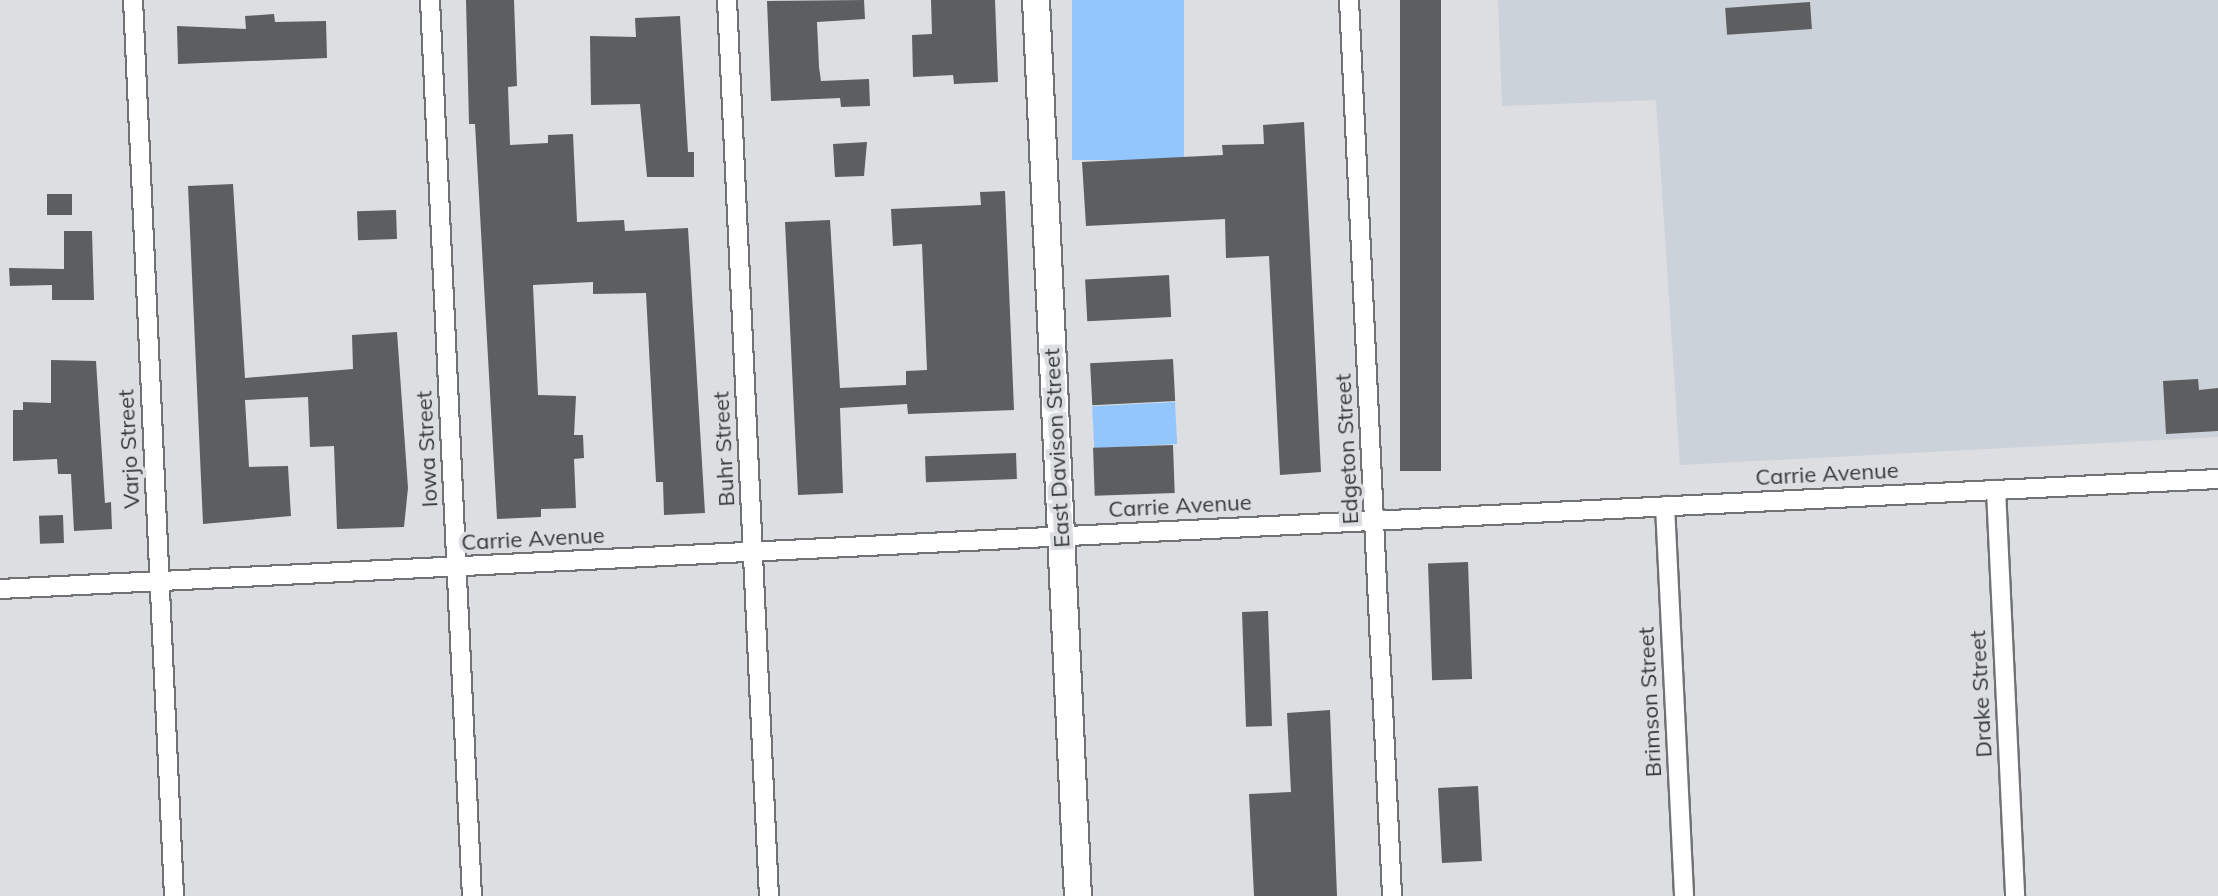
<!DOCTYPE html>
<style>
body{margin:0}
#map{position:relative;width:2218px;height:896px;overflow:hidden;background:#dcdee1;font-family:Mulish,sans-serif}
div>[style]{position:absolute}
[style*='--x']{left:calc(var(--x)*1px);top:calc(var(--y)*1px);width:calc(var(--w)*1px);rotate:calc(var(--a)*1deg)}
.built>*{inset:0;background:#cbd2da}
.green>*{inset:0;background:#94c6fe;transform-origin:0 0}
.building>*{inset:0;background:#5c5e60;transform-origin:0 0}
.roads{filter:drop-shadow(2px 0 #707274) drop-shadow(-2px 0 #707274) drop-shadow(0 2px #707274) drop-shadow(0 -2px #707274)}
.minor>*{height:18px;margin:-9px;padding:0 9px;transform-origin:9px;border-radius:9px;background:#fff}
.secondary>*{height:26px;margin:-13px;padding:0 13px;transform-origin:13px;border-radius:13px;background:#fff}
span{translate:-50% -50%;white-space:nowrap;text-align:center;line-height:1.15;-webkit-text-stroke:8px #dcdee1;paint-order:stroke}
.street-label{font-size:22px;color:#363738}
</style>
<div id="map">
<div class="built">
<i style="clip-path:polygon(1498px 0,2218px 0,2218px 437px,1680px 465px,1656px 100px,1502px 106px)"></i>
</div>
<div class="green">
<i style="left:1072px;top:0;width:112px;height:160px"></i>
<i style="left:1175px;top:402px;width:42px;height:83px;rotate:87deg"></i>
</div>
<div class="building">
<i style="clip-path:polygon(466px 0,514px 0,517px 86px,508px 87px,510px 145px,548px 143px,548px 135px,573px 134px,577px 222px,624px 220px,625px 231px,688px 228px,705px 513px,664px 515px,663px 482px,656px 482px,646px 293px,593px 294px,593px 282px,533px 285px,538px 395px,576px 396px,574px 435px,583px 435px,584px 458px,574px 459px,576px 508px,541px 509px,541px 517px,497px 519px,475px 124px,469px 124px)"></i>
<i style="clip-path:polygon(864px 0,865px 19px,817px 22px,819px 67px,821px 81px,869px 79px,870px 106px,841px 107px,840px 98px,771px 101px,767px 1px)"></i>
<i style="clip-path:polygon(931px 0,995px 0,998px 82px,954px 84px,953px 75px,913px 77px,912px 35px,932px 34px)"></i>
<i style="left:1400px;top:0;width:41px;height:471px"></i>
<i style="left:1810px;top:2px;width:27px;height:85px;rotate:86deg"></i>
<i style="clip-path:polygon(274px 14px,275px 22px,326px 21px,327px 58px,178px 64px,177px 26px,246px 29px,245px 16px)"></i>
<i style="clip-path:polygon(680px 16px,688px 152px,694px 152px,694px 177px,647px 177px,640px 104px,591px 105px,590px 36px,636px 37px,635px 18px)"></i>
<i style="clip-path:polygon(1304px 122px,1321px 472px,1280px 475px,1269px 256px,1226px 258px,1225px 219px,1086px 226px,1082px 162px,1223px 155px,1222px 145px,1264px 144px,1263px 125px)"></i>
<i style="clip-path:polygon(867px 142px,864px 176px,835px 177px,833px 144px)"></i>
<i style="clip-path:polygon(233px 184px,245px 378px,353px 369px,352px 335px,397px 332px,408px 488px,404px 527px,337px 529px,334px 446px,310px 447px,308px 397px,245px 400px,249px 467px,288px 466px,291px 516px,203px 524px,188px 186px)"></i>
<i style="clip-path:polygon(1005px 191px,1014px 410px,908px 414px,907px 404px,840px 408px,843px 493px,798px 495px,785px 222px,830px 220px,840px 388px,906px 385px,906px 371px,927px 370px,922px 244px,893px 246px,891px 209px,981px 205px,980px 192px)"></i>
<i style="left:47px;top:194px;width:25px;height:21px"></i>
<i style="left:396px;top:210px;width:29px;height:39px;rotate:88deg"></i>
<i style="clip-path:polygon(64px 231px,92px 231px,94px 300px,52px 300px,52px 285px,10px 286px,9px 268px,64px 269px)"></i>
<i style="left:1169px;top:275px;width:42px;height:84px;rotate:87deg"></i>
<i style="left:1173px;top:359px;width:42px;height:83px;rotate:87deg"></i>
<i style="clip-path:polygon(51px 360px,96px 361px,105px 503px,111px 502px,112px 529px,74px 531px,71px 474px,58px 474px,57px 459px,13px 461px,13px 410px,23px 410px,23px 402px,51px 403px)"></i>
<i style="clip-path:polygon(2198px 379px,2199px 390px,2218px 388px,2218px 431px,2166px 434px,2163px 381px)"></i>
<i style="left:1173px;top:445px;width:48px;height:80px;rotate:88deg"></i>
<i style="left:1016px;top:453px;width:26px;height:91px;rotate:88deg"></i>
<i style="left:63px;top:515px;width:28px;height:24px;rotate:88deg"></i>
<i style="left:1468px;top:562px;width:117px;height:40px;rotate:88deg"></i>
<i style="left:1268px;top:611px;width:115px;height:26px;rotate:88deg"></i>
<i style="clip-path:polygon(1330px 710px,1337px 896px,1254px 896px,1249px 794px,1291px 792px,1287px 713px)"></i>
<i style="left:1478px;top:786px;width:75px;height:40px;rotate:87deg"></i>
</div>
<div class="roads">
<div class="minor">
<i style="--x:133;--y:0;--w:897;--a:87.38"></i>
<i style="--x:430;--y:0;--w:897;--a:87.32"></i>
<i style="--x:727;--y:0;--w:897;--a:87.32"></i>
<i style="--x:1349;--y:0;--w:897;--a:87.25"></i>
<i style="--x:1996;--y:490;--w:406;--a:87.3"></i>
<i style="--x:1665;--y:506;--w:390;--a:87.2"></i>
<i style="--x:0;--y:589;--w:2221;--a:-2.84"></i>
</div>
<div class="secondary">
<i style="--x:1036;--y:0;--w:897;--a:87.32"></i>
</div>
</div>
<div class="street-label">
<span style="left:1057px;top:448px;rotate:-93deg">East Davison Street</span>
<span style="left:129px;top:449px;rotate:-93deg">Varjo Street</span>
<span style="left:427px;top:449px;rotate:-93deg">Iowa Street</span>
<span style="left:724px;top:449px;rotate:-93deg">Buhr Street</span>
<span style="left:1347px;top:449px;rotate:-93deg">Edgeton Street</span>
<span style="left:1827px;top:474px;rotate:-3deg">Carrie Avenue</span>
<span style="left:1180px;top:506px;rotate:-3deg">Carrie Avenue</span>
<span style="left:533px;top:539px;rotate:-3deg">Carrie Avenue</span>
<span style="left:1981px;top:694px;rotate:-93deg">Drake Street</span>
<span style="left:1650px;top:702px;rotate:-93deg">Brimson Street</span>
</div>
</div>
